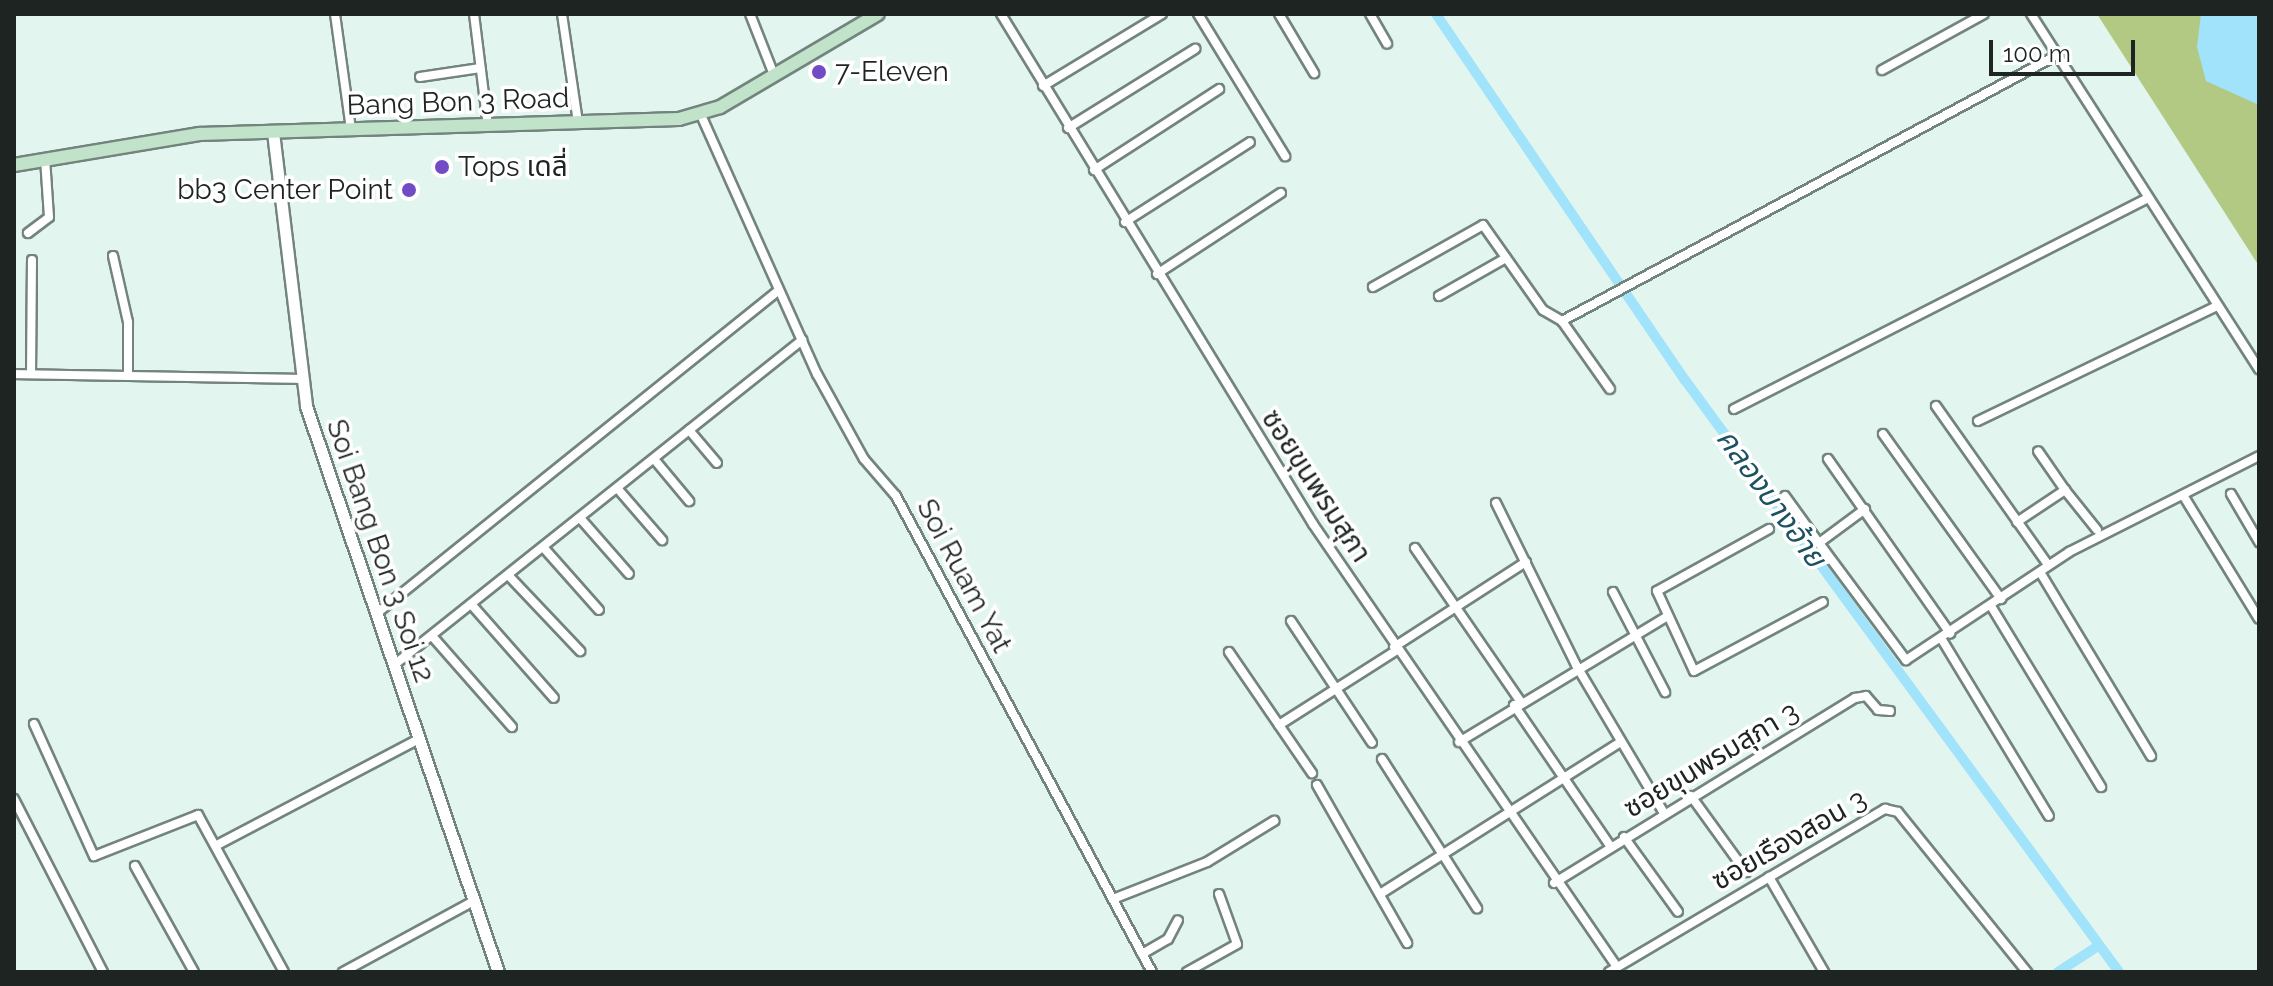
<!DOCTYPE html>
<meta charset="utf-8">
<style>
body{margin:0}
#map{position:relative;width:2273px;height:986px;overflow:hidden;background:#e2f5ee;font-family:Raleway,"Noto Sans Thai",sans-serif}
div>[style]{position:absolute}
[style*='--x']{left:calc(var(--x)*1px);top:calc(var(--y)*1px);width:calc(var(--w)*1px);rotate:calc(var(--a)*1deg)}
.green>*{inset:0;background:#b2c984}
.water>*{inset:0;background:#a0e3fa}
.canal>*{height:10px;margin:-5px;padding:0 5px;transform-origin:5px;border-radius:5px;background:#a0e3fa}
.roads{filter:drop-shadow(2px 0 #73847e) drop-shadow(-2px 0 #73847e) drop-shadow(0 2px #73847e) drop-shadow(0 -2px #73847e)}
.minor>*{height:8px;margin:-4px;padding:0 4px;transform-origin:4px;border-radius:4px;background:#fff}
.tertiary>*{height:11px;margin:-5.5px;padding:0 5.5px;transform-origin:5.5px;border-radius:5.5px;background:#fff}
.secondary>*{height:12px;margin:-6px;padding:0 6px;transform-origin:6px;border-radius:6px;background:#c0e3c9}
.dots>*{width:22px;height:22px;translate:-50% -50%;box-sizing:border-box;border:4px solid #fff;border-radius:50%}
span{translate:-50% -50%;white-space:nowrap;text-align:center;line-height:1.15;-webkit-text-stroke:7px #fff;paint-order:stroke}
.poi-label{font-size:28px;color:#1d2422}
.left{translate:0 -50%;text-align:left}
.right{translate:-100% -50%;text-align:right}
.street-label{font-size:28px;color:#1d2422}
.water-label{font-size:30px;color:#1b5161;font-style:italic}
.frame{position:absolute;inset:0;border:16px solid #1d2422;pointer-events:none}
.scale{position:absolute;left:1989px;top:40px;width:146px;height:36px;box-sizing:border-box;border:4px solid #1d2422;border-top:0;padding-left:10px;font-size:24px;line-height:28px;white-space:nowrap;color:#1d2422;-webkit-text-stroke:6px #fff;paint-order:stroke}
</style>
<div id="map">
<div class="green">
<i style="clip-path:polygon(2097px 14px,2259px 14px,2259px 266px)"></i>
</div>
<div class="water">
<i style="clip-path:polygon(2201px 14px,2259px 14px,2259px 105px,2206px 81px,2197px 47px)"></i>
</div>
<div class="canal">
<i style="--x:1436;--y:14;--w:443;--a:55.8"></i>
<i style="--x:1685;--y:380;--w:734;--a:53.75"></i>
<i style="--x:2058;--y:972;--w:48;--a:-33"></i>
</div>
<div class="roads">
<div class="minor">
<i style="--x:335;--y:14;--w:116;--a:82.1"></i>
<i style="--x:474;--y:14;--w:113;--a:82.9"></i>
<i style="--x:562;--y:14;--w:109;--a:81.6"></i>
<i style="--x:750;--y:14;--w:66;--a:68.5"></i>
<i style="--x:1001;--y:14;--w:598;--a:58.54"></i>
<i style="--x:1313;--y:524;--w:537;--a:55.54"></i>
<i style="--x:1198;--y:14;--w:167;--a:58.5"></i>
<i style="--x:1279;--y:14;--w:69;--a:59.3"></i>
<i style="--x:1370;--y:14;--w:34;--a:60"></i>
<i style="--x:2031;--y:14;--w:422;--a:57.3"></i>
<i style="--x:1882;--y:70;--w:116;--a:-28.8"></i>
<i style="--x:420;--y:77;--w:61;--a:-8.5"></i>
<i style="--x:1043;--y:86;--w:139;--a:-31.2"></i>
<i style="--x:701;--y:115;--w:284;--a:65.9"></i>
<i style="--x:817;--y:374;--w:97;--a:61.1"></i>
<i style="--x:864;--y:459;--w:49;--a:49.1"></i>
<i style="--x:896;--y:496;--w:540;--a:61.73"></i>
<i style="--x:1068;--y:128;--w:150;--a:-31.9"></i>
<i style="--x:1094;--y:170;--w:149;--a:-32.9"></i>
<i style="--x:1125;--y:222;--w:148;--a:-32.6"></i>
<i style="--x:28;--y:233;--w:26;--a:-37"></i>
<i style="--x:49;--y:217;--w:59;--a:-93.9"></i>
<i style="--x:113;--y:256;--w:68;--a:77.2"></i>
<i style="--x:128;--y:322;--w:54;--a:90"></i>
<i style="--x:1157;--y:274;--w:148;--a:-33.2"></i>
<i style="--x:1373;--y:287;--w:126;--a:-29.4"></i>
<i style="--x:1483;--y:225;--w:104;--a:54.8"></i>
<i style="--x:1543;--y:310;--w:22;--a:30"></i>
<i style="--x:1562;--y:321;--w:562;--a:-28.25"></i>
<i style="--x:1439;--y:296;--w:77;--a:-29.6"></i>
<i style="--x:1562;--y:321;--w:83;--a:54.8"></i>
<i style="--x:14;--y:374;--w:288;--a:1"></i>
<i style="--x:31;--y:374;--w:114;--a:-89.5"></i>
<i style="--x:1936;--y:406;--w:194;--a:54.8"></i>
<i style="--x:1734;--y:409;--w:465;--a:-27"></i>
<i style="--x:1978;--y:421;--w:265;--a:-25.7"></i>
<i style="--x:689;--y:430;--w:43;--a:49.7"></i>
<i style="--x:1883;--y:434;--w:203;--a:54.4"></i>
<i style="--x:654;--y:459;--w:55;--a:50.2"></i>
<i style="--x:1828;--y:459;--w:213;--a:55"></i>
<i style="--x:617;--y:488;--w:69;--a:49.1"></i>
<i style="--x:2065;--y:490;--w:51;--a:51.3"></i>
<i style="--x:2231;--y:494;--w:56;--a:59.7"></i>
<i style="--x:2183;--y:495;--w:145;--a:58.5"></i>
<i style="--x:1785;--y:496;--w:58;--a:54.1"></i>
<i style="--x:1496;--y:503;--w:181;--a:63.7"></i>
<i style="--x:1576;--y:665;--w:172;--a:59.3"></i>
<i style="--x:1865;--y:509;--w:57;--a:143.5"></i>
<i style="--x:1819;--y:543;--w:146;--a:53.4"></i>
<i style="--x:1906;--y:660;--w:196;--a:-33.5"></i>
<i style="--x:2069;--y:552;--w:213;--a:-26.8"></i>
<i style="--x:580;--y:518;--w:74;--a:48.8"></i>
<i style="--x:2017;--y:522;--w:58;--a:-33.7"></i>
<i style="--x:2065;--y:490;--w:47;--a:-124.7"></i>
<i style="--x:1769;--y:529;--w:128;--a:151"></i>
<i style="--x:1657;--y:591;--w:88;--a:65.2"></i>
<i style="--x:1694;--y:671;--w:146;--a:-28.1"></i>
<i style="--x:543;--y:547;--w:84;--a:48.4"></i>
<i style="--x:1415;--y:548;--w:186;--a:55.5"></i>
<i style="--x:2040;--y:572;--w:215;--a:58.9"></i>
<i style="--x:508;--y:575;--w:105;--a:46.5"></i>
<i style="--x:1613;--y:592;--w:113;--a:62.5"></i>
<i style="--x:471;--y:604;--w:125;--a:48.6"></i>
<i style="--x:1991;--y:606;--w:212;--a:58.7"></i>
<i style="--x:376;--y:614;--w:517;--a:-38.8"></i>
<i style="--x:1291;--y:621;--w:146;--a:56.4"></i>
<i style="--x:432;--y:636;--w:121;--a:48.7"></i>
<i style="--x:1941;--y:638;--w:208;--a:58.8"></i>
<i style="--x:1394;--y:647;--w:157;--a:-32.8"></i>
<i style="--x:1229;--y:652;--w:147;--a:55.6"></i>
<i style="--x:394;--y:665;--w:522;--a:-38.54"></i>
<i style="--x:1514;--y:705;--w:172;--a:55.7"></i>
<i style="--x:34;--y:724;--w:145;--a:65.6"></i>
<i style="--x:94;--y:856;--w:112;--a:-21.5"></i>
<i style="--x:198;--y:815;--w:179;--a:61.3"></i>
<i style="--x:1279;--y:725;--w:140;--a:-32.4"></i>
<i style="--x:1459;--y:742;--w:242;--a:-31.1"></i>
<i style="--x:1382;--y:759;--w:177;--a:57.5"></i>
<i style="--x:1317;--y:785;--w:182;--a:60.3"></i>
<i style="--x:1691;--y:796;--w:94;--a:54.1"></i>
<i style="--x:14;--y:799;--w:195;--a:62.8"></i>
<i style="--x:1624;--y:837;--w:92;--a:54.2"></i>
<i style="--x:217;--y:845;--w:228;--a:-27.7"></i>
<i style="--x:135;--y:866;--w:121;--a:60.9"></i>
<i style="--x:1769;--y:877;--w:110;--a:59.9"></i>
<i style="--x:1554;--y:883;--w:353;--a:-31.6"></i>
<i style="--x:1855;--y:698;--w:11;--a:-10"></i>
<i style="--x:1866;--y:696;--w:18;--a:49"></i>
<i style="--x:1878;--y:710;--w:12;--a:5"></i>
<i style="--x:1380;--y:894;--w:283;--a:-32.3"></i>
<i style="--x:1113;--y:899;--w:101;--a:-21.5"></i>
<i style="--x:1207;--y:862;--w:79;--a:-31.5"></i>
<i style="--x:1142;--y:954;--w:30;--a:-30"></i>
<i style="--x:1168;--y:939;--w:21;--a:-62"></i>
<i style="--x:343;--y:972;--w:149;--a:-28.5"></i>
<i style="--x:1187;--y:972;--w:57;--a:-29.2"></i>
<i style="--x:1237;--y:944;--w:53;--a:-109.8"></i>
<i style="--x:1609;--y:972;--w:321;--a:-30.6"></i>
<i style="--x:1885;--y:809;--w:13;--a:13"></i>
<i style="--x:1898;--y:812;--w:206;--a:51.1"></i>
</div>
<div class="tertiary">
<i style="--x:273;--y:132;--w:276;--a:83.1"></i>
<i style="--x:306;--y:406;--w:598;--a:71.26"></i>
</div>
<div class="secondary">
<i style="--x:14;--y:165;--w:188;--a:-9.5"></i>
<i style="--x:199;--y:134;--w:480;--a:-1.8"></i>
<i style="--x:679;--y:119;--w:43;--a:-16.3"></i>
<i style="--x:720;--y:107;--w:183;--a:-30.5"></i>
</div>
</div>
<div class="dots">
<i style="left:819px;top:72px;background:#724cc5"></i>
<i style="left:442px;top:167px;background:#724cc5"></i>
<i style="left:409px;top:190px;background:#724cc5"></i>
</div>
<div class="poi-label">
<span class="left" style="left:835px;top:72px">7-Eleven</span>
<span class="left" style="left:458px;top:167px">Tops เดลี่</span>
<span class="right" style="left:393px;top:190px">bb3 Center Point</span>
</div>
<div class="street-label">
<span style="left:458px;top:102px;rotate:-2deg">Bang Bon 3 Road</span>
<span style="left:1316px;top:486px;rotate:57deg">ซอยขุนพรมสุภา</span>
<span style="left:380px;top:551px;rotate:71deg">Soi Bang Bon 3 Soi 12</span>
<span style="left:964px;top:576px;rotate:62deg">Soi Ruam Yat</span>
<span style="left:1711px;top:760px;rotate:-31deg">ซอยขุนพรมสุภา 3</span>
<span style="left:1789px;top:840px;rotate:-30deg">ซอยเรืองสอน 3</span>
</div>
<div class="water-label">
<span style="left:1771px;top:498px;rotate:54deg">คลองบางอ้าย</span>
</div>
<div class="frame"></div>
<div class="scale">100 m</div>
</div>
